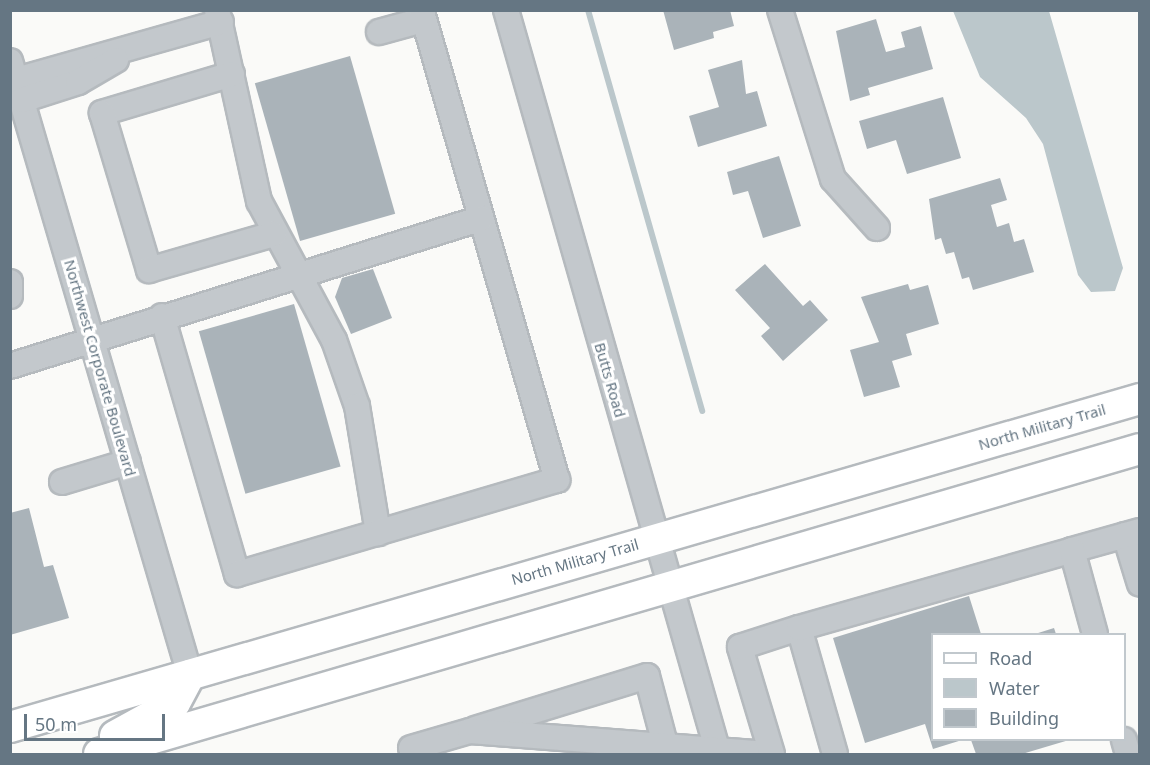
<!DOCTYPE html>
<style>
body{margin:0}
#map{position:relative;width:1150px;height:765px;overflow:hidden;background:#fafaf8;font-family:"Noto Sans",sans-serif}
div>[style]{position:absolute}
[style*='--x']{left:calc(var(--x)*1px);top:calc(var(--y)*1px);width:calc(var(--w)*1px);rotate:calc(var(--a)*1deg)}
.water>*{inset:0;background:#bbc7cb}
.stream>*{height:6px;margin:-3px;padding:0 3px;transform-origin:3px;border-radius:3px;background:#bbc7cb}
.building>*{inset:0;background:#aab3b9;transform-origin:0 0}
.roads{filter:drop-shadow(2px 0 #b5babe) drop-shadow(-2px 0 #b5babe) drop-shadow(0 2px #b5babe) drop-shadow(0 -2px #b5babe)}
.minor>*{height:24px;margin:-12px;padding:0 12px;transform-origin:12px;border-radius:12px;background:#c3c8cc}
.major>*{height:30px;margin:-15px;padding:0 15px;transform-origin:15px;border-radius:15px;background:#fff}
span{translate:-50% -50%;white-space:nowrap;text-align:center;line-height:1.15;-webkit-text-stroke:6px #fff;paint-order:stroke}
.street-label{font-size:15px;color:#657683}
.frame{position:absolute;inset:0;border:12px solid #657683;pointer-events:none}
.legend{position:absolute;left:931px;top:633px;width:195px;height:108px;box-sizing:border-box;background:#fff;border:2px solid #c1c8cd;margin:0;padding:8px 10px;list-style:none;font-size:18px;color:#657683}
.legend li{display:flex;align-items:center;gap:12px;height:30px}
.legend b{width:30px;border:2px solid #c1c8cd}
.scale{position:absolute;left:24px;top:714px;width:141px;height:27px;box-sizing:border-box;border:3px solid #657683;border-top:0;padding-left:8px;font-size:18px;line-height:21px;white-space:nowrap;color:#657683;-webkit-text-stroke:4px #fff;paint-order:stroke}
</style>
<div id="map">
<div class="water">
<i style="clip-path:polygon(953px 11px,1049px 11px,1123px 268px,1115px 291px,1091px 292px,1078px 275px,1043px 144px,1026px 118px,980px 77px)"></i>
</div>
<div class="stream">
<i style="--x:588;--y:10;--w:417;--a:74.1"></i>
</div>
<div class="building">
<i style="clip-path:polygon(663px 10px,730px 10px,734px 26px,713px 32px,714px 38px,674px 50px)"></i>
<i style="clip-path:polygon(876px 19px,886px 52px,905px 47px,901px 32px,921px 26px,933px 69px,868px 88px,870px 95px,850px 101px,836px 31px)"></i>
<i style="left:350px;top:56px;width:164px;height:99px;rotate:74deg"></i>
<i style="clip-path:polygon(742px 60px,746px 94px,757px 91px,767px 126px,698px 147px,689px 116px,719px 107px,708px 70px)"></i>
<i style="clip-path:polygon(943px 97px,961px 158px,907px 174px,896px 140px,867px 149px,859px 121px)"></i>
<i style="clip-path:polygon(779px 156px,801px 226px,763px 238px,748px 191px,733px 195px,727px 172px)"></i>
<i style="clip-path:polygon(1000px 178px,1007px 200px,991px 205px,997px 227px,1009px 223px,1014px 242px,1024px 239px,1034px 272px,973px 290px,969px 277px,962px 279px,954px 252px,946px 254px,941px 238px,935px 240px,929px 199px)"></i>
<i style="clip-path:polygon(765px 264px,803px 306px,810px 300px,828px 320px,783px 361px,761px 336px,770px 328px,735px 290px)"></i>
<i style="clip-path:polygon(373px 269px,392px 318px,351px 334px,335px 297px,342px 278px)"></i>
<i style="clip-path:polygon(908px 284px,910px 290px,928px 285px,939px 324px,906px 334px,912px 355px,892px 361px,900px 387px,864px 397px,850px 350px,879px 342px,861px 297px)"></i>
<i style="left:294px;top:304px;width:169px;height:99px;rotate:74deg"></i>
<i style="clip-path:polygon(29px 508px,44px 567px,53px 565px,69px 618px,10px 635px,10px 513px)"></i>
<i style="clip-path:polygon(969px 596px,981px 634px,932px 634px,932px 740px,962px 740px,933px 749px,925px 724px,865px 743px,833px 638px)"></i>
<i style="clip-path:polygon(1054px 628px,1056px 634px,1035px 634px)"></i>
<i style="clip-path:polygon(971px 740px,1069px 740px,1022px 754px,976px 754px)"></i>
</div>
<div class="roads">
<div class="minor">
<i style="--x:217;--y:10;--w:196;--a:77.6"></i>
<i style="--x:259;--y:201;--w:158;--a:61.7"></i>
<i style="--x:334;--y:340;--w:70;--a:70.8"></i>
<i style="--x:357;--y:406;--w:129;--a:80.6"></i>
<i style="--x:506;--y:10;--w:769;--a:74.06"></i>
<i style="--x:780;--y:10;--w:177;--a:72.6"></i>
<i style="--x:833;--y:179;--w:66;--a:48.1"></i>
<i style="--x:379;--y:32;--w:46;--a:-15.3"></i>
<i style="--x:10;--y:61;--w:640;--a:73.66"></i>
<i style="--x:232;--y:74;--w:136;--a:163.3"></i>
<i style="--x:102;--y:113;--w:164;--a:73.3"></i>
<i style="--x:149;--y:270;--w:130;--a:-16.1"></i>
<i style="--x:16;--y:80;--w:213;--a:-15.8"></i>
<i style="--x:22;--y:100;--w:59;--a:-17.8"></i>
<i style="--x:78;--y:82;--w:44;--a:-30.1"></i>
<i style="--x:10;--y:282;--w:14;--a:90"></i>
<i style="--x:162;--y:316;--w:269;--a:73.8"></i>
<i style="--x:237;--y:574;--w:334;--a:-16.4"></i>
<i style="--x:557;--y:480;--w:489;--a:-106.1"></i>
<i style="--x:10;--y:366;--w:494;--a:-17.4"></i>
<i style="--x:62;--y:482;--w:69;--a:-16.9"></i>
<i style="--x:1125;--y:535;--w:51;--a:73"></i>
<i style="--x:1072;--y:550;--w:71;--a:-15.6"></i>
<i style="--x:475;--y:729;--w:180;--a:-17.1"></i>
<i style="--x:647;--y:676;--w:70;--a:75.2"></i>
<i style="--x:1124;--y:740;--w:15;--a:74"></i>
<i style="--x:411;--y:748;--w:61;--a:-16.1"></i>
<i style="--x:470;--y:731;--w:302;--a:4.4"></i>
<i style="--x:772;--y:754;--w:112;--a:-106.7"></i>
<i style="--x:740;--y:647;--w:62;--a:-17.9"></i>
<i style="--x:835;--y:754;--w:131;--a:-105.9"></i>
<i style="--x:799;--y:628;--w:284;--a:-15.9"></i>
<i style="--x:1072;--y:550;--w:87;--a:74.7"></i>
</div>
<div class="major">
<i style="--x:10;--y:727;--w:1177;--a:-16.19"></i>
<i style="--x:115;--y:736;--w:68;--a:-28.8"></i>
<i style="--x:175;--y:703;--w:32;--a:-62"></i>
<i style="--x:99;--y:754;--w:1085;--a:-16.33"></i>
</div>
</div>
<div class="street-label">
<span style="left:100px;top:368px;rotate:74deg">Northwest Corporate Boulevard</span>
<span style="left:610px;top:380px;rotate:74deg">Butts Road</span>
<span style="left:1042px;top:427px;rotate:-16deg">North Military Trail</span>
<span style="left:575px;top:562px;rotate:-16deg">North Military Trail</span>
</div>
<div class="frame"></div>
<ul class="legend">
<li><b style="height:8px;background:#fff"></b>Road</li>
<li><b style="height:16px;background:#bbc7cb"></b>Water</li>
<li><b style="height:16px;background:#aab3b9"></b>Building</li>
</ul>
<div class="scale">50 m</div>
</div>
